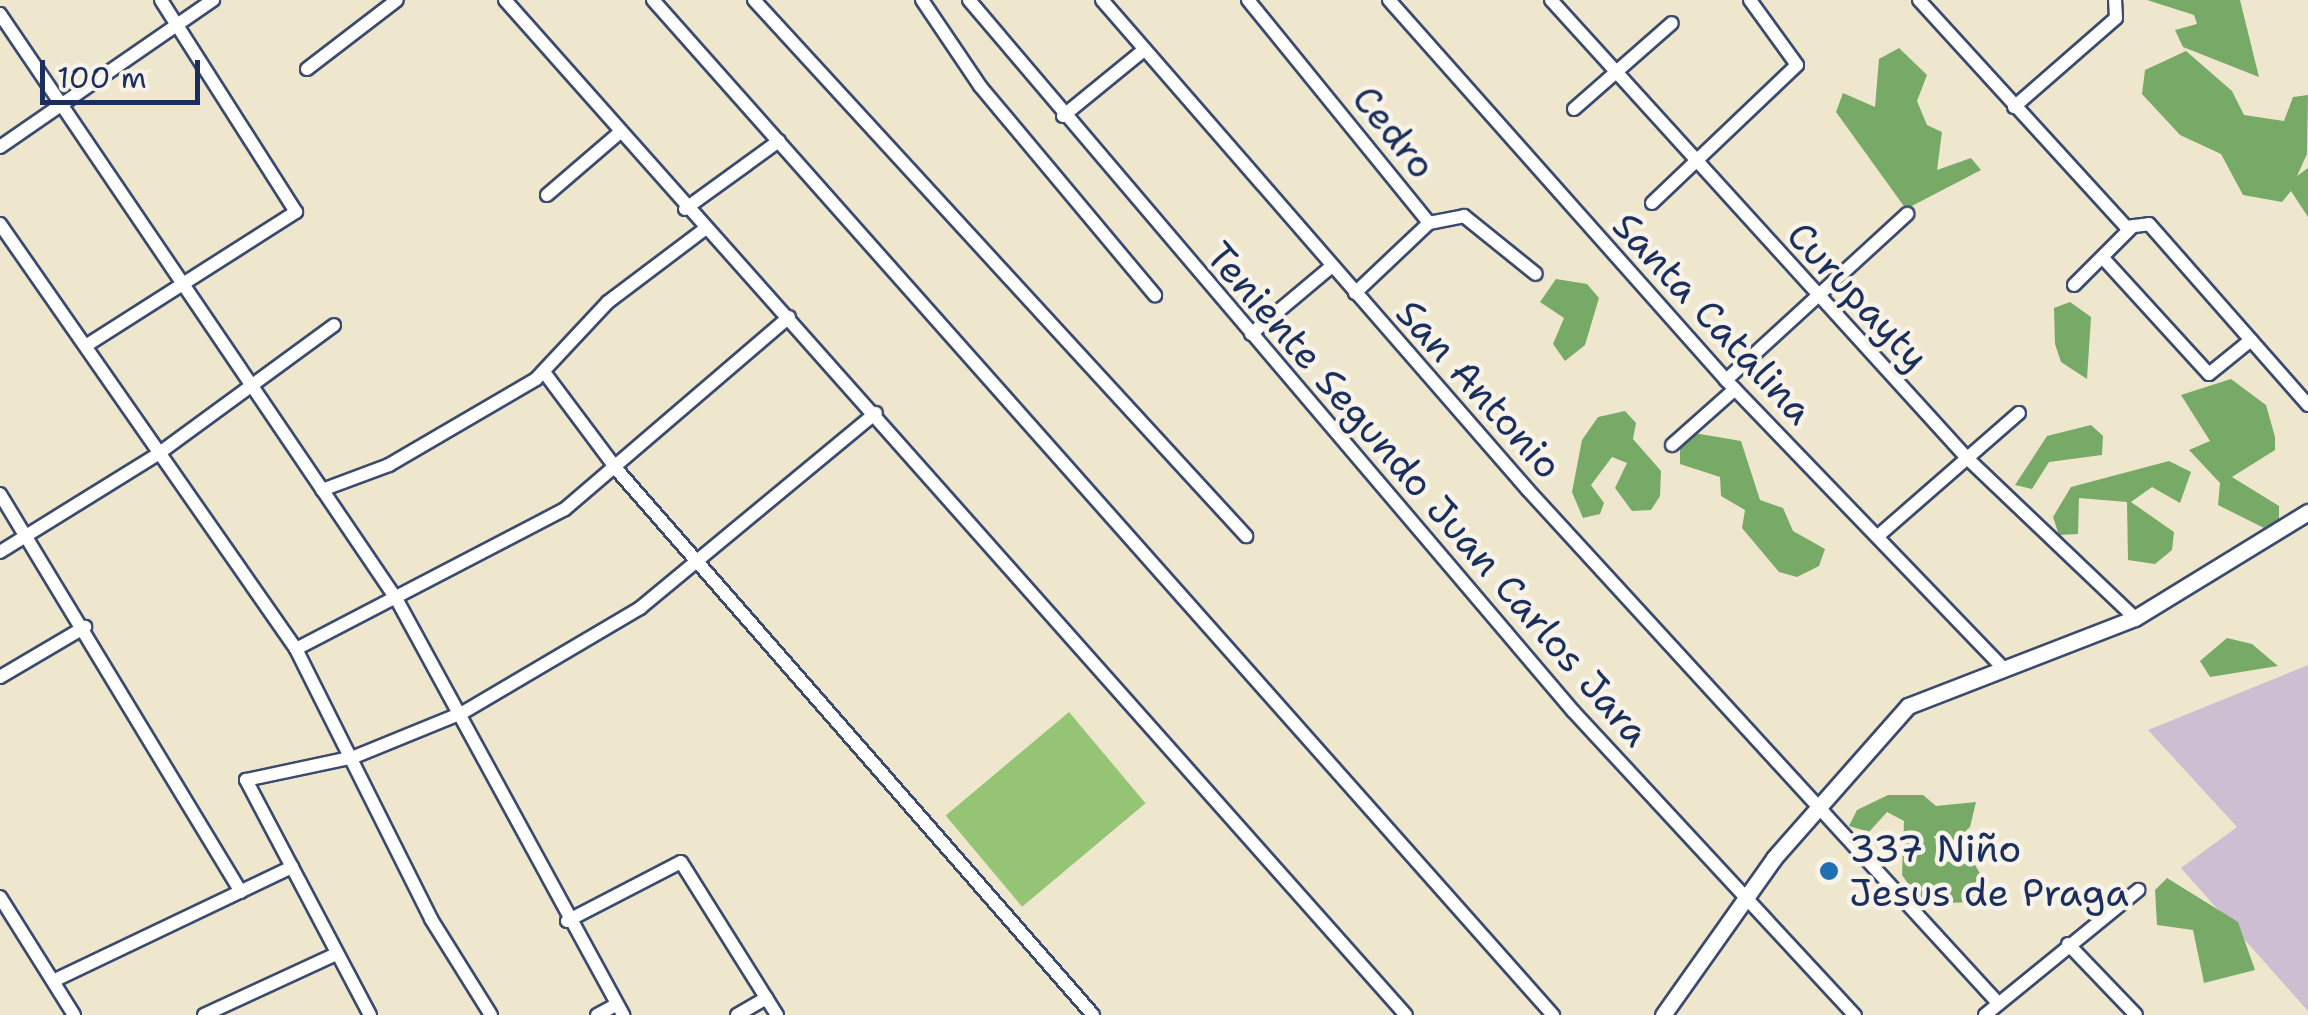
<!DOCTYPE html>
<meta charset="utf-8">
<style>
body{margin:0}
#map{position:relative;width:2308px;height:1015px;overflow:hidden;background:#eee7cd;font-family:"Shantell Sans",sans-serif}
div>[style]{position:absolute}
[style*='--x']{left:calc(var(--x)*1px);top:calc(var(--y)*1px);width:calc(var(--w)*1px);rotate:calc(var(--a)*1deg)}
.industrial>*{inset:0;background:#cdbed2}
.green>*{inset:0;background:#94c474;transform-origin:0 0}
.forest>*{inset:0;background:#7a6}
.roads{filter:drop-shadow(2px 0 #3b4b6f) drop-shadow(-2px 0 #3b4b6f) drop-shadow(0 2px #3b4b6f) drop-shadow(0 -2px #3b4b6f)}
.minor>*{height:12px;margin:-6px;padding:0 6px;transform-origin:6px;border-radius:6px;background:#fff}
.major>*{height:15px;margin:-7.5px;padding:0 7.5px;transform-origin:7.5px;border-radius:7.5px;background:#fff}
.dots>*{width:28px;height:28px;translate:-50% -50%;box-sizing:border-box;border:5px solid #f7f3e8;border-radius:50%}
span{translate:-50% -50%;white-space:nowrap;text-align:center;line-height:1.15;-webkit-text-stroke:9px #f7f3e8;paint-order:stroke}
.street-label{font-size:38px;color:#1b2f5e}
.poi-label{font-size:38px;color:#1b2f5e}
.left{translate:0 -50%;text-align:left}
.scale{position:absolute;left:40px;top:60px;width:160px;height:45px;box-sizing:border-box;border:5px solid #1b2f5e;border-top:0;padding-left:12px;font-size:30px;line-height:35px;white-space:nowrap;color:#1b2f5e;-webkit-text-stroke:8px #f7f3e8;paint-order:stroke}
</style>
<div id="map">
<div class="industrial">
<i style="clip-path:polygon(2308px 665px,2308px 1011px,2181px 868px,2237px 827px,2148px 730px)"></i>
</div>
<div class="green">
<i style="left:1069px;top:712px;width:119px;height:161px;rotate:50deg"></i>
</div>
<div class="forest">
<i style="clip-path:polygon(2147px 0,2240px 0,2259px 77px,2183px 47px,2175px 30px,2197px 24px,2194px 15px)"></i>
<i style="clip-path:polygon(1899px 48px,1927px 75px,1917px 101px,1927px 125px,1942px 132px,1937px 170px,1971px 158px,1981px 170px,1906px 209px,1836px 112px,1843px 93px,1875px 107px,1879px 59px)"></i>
<i style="clip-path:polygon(2186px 51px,2232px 91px,2244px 115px,2284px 121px,2293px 97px,2308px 95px,2307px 154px,2297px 176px,2308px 168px,2308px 217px,2291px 191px,2282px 202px,2243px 195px,2221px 154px,2180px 135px,2142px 94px,2145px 70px)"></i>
<i style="clip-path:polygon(1556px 279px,1587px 284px,1599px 298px,1585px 345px,1565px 361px,1553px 344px,1564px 318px,1540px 302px)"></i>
<i style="clip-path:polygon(2070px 302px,2091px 317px,2087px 379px,2061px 362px,2055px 344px,2054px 308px)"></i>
<i style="clip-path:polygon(2231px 379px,2266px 405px,2275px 437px,2275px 450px,2232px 477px,2279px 506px,2279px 524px,2268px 530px,2218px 505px,2220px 483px,2189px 450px,2210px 441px,2181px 395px)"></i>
<i style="clip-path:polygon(1625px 411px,1636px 423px,1633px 439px,1661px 471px,1660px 496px,1651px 510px,1632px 511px,1615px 488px,1627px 463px,1612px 457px,1591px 485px,1604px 503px,1600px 514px,1583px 518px,1572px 492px,1582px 440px,1598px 417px)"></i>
<i style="clip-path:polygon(2091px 425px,2103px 436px,2102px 455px,2049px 462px,2032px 489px,2015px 485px,2047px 436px)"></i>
<i style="clip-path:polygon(1694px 433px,1741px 441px,1760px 500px,1783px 508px,1793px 531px,1825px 549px,1819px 566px,1797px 577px,1779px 572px,1742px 528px,1745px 510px,1721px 496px,1720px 477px,1680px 464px,1680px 444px)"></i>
<i style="clip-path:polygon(2169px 461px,2191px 472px,2180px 503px,2152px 487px,2131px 502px,2174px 532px,2172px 550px,2155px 564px,2128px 560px,2127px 502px,2079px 498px,2078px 534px,2059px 535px,2053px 517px,2071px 487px)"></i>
<i style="clip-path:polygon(2227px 638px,2252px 644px,2278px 666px,2210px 677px,2200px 661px)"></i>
<i style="clip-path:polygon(1888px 795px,1923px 795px,1936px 806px,1976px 802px,1970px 827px,1934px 860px,1975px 865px,1996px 901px,1922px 904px,1902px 875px,1904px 821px,1887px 812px,1869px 832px,1849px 826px,1857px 810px)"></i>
<i style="clip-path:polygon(2167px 878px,2238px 922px,2255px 970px,2204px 983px,2193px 930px,2157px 925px,2155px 890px)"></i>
</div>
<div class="roads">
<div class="minor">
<i style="--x:505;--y:0;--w:1357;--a:48.41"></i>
<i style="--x:653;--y:0;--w:1357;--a:48.44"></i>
<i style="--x:754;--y:0;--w:728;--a:47.45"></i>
<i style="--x:922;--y:0;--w:104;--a:56"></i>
<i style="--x:980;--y:86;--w:273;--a:50.1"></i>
<i style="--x:969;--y:0;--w:933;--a:49.65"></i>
<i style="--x:1573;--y:711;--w:415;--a:47.2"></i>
<i style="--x:1102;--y:0;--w:649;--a:49"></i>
<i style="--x:1528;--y:490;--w:696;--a:47.5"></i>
<i style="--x:1248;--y:0;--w:287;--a:50.9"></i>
<i style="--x:1429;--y:223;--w:102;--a:136.6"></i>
<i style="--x:1389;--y:0;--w:508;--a:48.43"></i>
<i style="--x:1726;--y:380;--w:398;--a:46.1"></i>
<i style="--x:1551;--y:0;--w:619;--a:47.75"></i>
<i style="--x:1967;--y:458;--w:232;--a:43.6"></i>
<i style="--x:1919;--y:0;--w:307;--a:47.6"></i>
<i style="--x:2126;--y:227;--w:23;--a:-7"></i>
<i style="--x:2149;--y:224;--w:241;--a:48.7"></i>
<i style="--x:0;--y:14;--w:708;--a:55.88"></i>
<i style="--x:397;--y:600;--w:473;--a:61.4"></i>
<i style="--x:307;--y:69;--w:113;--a:-37.5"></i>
<i style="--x:2014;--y:107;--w:135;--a:-41.1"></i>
<i style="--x:2116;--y:18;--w:18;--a:-93"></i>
<i style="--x:1574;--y:109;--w:130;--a:-41.3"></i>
<i style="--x:1063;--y:116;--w:104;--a:-39.2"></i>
<i style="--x:0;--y:147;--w:259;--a:-34.6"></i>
<i style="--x:547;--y:195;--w:94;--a:-40.7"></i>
<i style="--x:1652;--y:203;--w:200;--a:-43.6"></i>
<i style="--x:1797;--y:65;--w:80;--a:-125.9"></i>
<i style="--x:685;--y:209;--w:116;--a:-35.9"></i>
<i style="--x:1429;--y:223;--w:36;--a:-11"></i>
<i style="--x:1464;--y:216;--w:92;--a:38.9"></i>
<i style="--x:0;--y:224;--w:518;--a:55.14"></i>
<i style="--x:296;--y:649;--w:302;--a:63.4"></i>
<i style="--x:431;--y:919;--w:113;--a:58"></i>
<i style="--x:2103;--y:258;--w:157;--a:47.6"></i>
<i style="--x:2209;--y:374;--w:54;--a:-39"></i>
<i style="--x:2074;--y:285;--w:81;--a:-45"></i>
<i style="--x:1251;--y:334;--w:106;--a:-40"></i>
<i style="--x:87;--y:345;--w:248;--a:-32.5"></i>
<i style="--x:296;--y:212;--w:251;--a:-122.5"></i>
<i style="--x:544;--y:372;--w:124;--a:53.2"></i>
<i style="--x:618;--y:471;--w:722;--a:48.87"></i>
<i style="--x:1726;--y:380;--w:246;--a:-42.5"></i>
<i style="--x:1672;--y:445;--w:84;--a:-41.6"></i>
<i style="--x:322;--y:490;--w:72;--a:-20.5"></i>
<i style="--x:389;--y:465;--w:170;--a:-30.3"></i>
<i style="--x:536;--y:379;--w:105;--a:-46.9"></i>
<i style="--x:608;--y:302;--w:121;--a:-37"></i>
<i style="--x:0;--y:494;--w:465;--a:58.8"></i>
<i style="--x:1878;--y:536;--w:187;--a:-41.1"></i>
<i style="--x:0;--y:552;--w:186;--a:-31.8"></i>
<i style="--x:158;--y:454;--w:218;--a:-36.2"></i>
<i style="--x:296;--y:649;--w:303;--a:-27.5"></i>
<i style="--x:565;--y:509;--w:295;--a:-40.6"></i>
<i style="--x:0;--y:677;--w:99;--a:-30.5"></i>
<i style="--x:0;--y:897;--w:139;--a:57.9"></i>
<i style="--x:567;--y:921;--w:128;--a:-27.4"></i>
<i style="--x:681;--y:862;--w:181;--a:57.9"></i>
<i style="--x:2068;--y:944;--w:98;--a:46.2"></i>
<i style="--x:53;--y:981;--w:265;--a:-25.5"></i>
<i style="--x:204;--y:1015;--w:145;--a:-24.8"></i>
<i style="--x:370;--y:1015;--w:266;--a:-117.8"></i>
<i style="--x:246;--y:780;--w:110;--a:-12"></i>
<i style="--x:354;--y:757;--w:117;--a:-22.2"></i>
<i style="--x:462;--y:713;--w:207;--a:-30.5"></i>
<i style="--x:640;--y:608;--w:306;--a:-39.6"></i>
<i style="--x:597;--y:1015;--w:21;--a:-28"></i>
<i style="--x:737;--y:1015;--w:34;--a:-30"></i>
<i style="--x:1985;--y:1015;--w:198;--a:-39.2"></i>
</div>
<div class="major">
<i style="--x:1663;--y:1015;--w:192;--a:-54.7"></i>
<i style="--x:1774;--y:858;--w:203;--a:-48.6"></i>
<i style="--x:1908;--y:706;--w:243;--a:-21.2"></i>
<i style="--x:2135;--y:618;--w:203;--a:-31.5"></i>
</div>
</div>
<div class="dots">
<i style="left:1829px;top:871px;background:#1f6fb2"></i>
</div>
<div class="street-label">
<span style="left:1394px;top:132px;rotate:51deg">Cedro</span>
<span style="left:1858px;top:296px;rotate:47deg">Curupayty</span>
<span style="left:1713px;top:318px;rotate:47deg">Santa Catalina</span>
<span style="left:1479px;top:389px;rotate:48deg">San Antonio</span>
<span style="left:1428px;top:494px;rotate:49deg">Teniente Segundo Juan Carlos Jara</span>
</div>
<div class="poi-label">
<span class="left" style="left:1849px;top:871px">337 Niño<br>Jesus de Praga</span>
</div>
<div class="scale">100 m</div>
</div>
